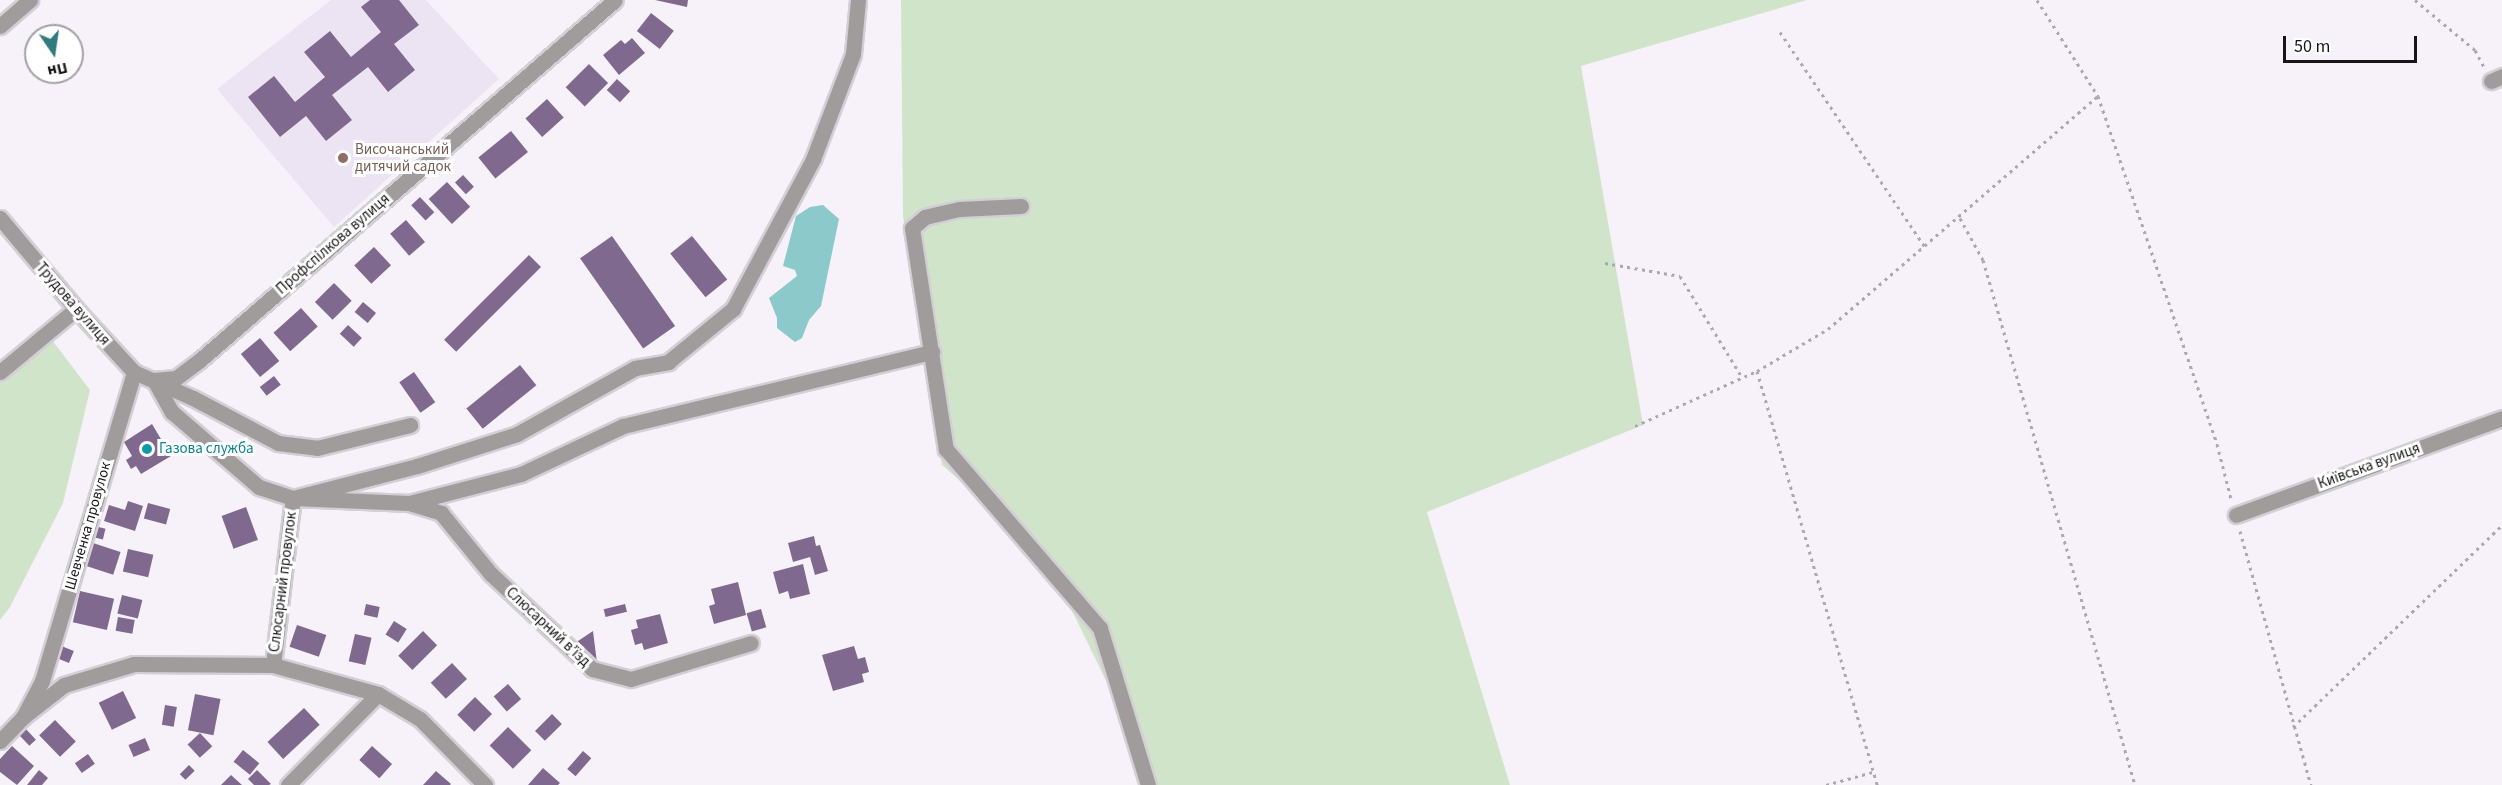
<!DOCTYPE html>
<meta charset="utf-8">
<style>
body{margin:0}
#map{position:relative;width:2502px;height:785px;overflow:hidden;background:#f7f2fa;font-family:"Source Sans 3",sans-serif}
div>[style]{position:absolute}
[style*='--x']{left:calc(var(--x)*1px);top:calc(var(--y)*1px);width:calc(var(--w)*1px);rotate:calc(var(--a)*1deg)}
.built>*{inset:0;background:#ede4f3}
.green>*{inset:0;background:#d0e4c9}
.water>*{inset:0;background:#8bc9ca}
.building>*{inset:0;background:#80698e;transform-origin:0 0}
.path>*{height:3px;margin-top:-1.5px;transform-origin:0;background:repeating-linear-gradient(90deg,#aca8af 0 3px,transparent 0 7.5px)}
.roads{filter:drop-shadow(2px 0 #d3cfd6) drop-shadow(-2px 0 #d3cfd6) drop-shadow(0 2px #d3cfd6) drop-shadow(0 -2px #d3cfd6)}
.minor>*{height:15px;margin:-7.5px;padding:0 7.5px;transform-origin:7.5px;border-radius:7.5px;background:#a09c9c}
.dots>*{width:16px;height:16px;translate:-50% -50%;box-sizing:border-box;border:3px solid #fff;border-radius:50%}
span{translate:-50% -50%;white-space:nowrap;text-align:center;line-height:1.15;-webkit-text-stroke:6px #fff;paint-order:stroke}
.education-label{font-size:15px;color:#785e54}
.left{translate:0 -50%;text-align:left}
.street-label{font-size:15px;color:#171518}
.culture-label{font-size:15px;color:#0d838f}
.north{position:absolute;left:24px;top:24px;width:60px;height:60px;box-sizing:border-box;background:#fff;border:2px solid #a2a1a3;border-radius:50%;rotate:167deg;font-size:16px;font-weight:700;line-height:24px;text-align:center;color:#171518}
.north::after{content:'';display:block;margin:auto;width:21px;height:27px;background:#317a7e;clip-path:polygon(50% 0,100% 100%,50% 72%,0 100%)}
.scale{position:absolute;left:2283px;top:36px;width:134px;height:27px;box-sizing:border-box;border:3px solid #171518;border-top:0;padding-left:8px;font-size:18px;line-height:21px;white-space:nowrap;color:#171518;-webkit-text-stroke:4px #fff;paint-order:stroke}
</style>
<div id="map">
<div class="built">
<i style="clip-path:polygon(331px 0,426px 0,499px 79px,334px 227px,217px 89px)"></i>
</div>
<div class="green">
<i style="clip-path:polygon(901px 0,1807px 0,1581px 66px,1643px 425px,1427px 512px,1510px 785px,1146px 785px,1126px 722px,1045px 555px,942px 465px,903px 216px)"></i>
<i style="clip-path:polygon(52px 340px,90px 390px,63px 503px,10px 607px,0 620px,0 382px)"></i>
</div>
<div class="water">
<i style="clip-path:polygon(823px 205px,839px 219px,821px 306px,809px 320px,802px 338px,795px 342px,777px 328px,777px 318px,769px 298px,797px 276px,795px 270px,783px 266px,796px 216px,810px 207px)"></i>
</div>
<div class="building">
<i style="clip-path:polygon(370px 0,399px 0,419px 25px,394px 44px,415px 70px,388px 92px,368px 67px,332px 95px,352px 120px,326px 141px,306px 116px,280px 137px,248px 97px,274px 76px,295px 102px,325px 77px,304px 52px,330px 31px,351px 57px,381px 32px,361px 7px)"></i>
<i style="clip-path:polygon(655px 0,688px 0,687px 7px)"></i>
<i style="left:651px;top:13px;width:29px;height:23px;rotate:38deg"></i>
<i style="clip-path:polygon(632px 38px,645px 53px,619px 75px,603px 55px,621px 40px,625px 44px)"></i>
<i style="left:589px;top:64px;width:27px;height:33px;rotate:45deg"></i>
<i style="left:617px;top:79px;width:18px;height:15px;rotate:43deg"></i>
<i style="left:547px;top:99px;width:25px;height:29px;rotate:48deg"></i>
<i style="left:511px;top:131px;width:27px;height:42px;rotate:51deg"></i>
<i style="left:463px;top:175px;width:16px;height:11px;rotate:47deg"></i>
<i style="left:447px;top:182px;width:34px;height:25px;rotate:47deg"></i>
<i style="left:420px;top:197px;width:21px;height:12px;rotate:47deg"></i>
<i style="left:406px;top:220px;width:29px;height:21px;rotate:49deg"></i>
<i style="left:612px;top:236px;width:110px;height:39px;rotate:55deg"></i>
<i style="left:692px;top:236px;width:56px;height:28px;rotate:51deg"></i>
<i style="left:374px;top:247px;width:25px;height:27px;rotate:47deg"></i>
<i style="left:529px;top:255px;width:17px;height:120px;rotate:45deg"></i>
<i style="left:334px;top:283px;width:25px;height:27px;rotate:45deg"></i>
<i style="left:363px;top:302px;width:17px;height:13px;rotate:40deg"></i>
<i style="left:301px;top:308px;width:25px;height:37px;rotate:48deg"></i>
<i style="left:348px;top:325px;width:19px;height:12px;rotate:43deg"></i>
<i style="left:260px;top:338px;width:30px;height:25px;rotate:50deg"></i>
<i style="left:520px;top:365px;width:26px;height:69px;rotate:51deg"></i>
<i style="left:414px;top:372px;width:37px;height:18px;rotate:55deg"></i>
<i style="left:274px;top:376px;width:11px;height:18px;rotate:52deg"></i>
<i style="clip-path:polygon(152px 424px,171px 456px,141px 474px,136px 466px,131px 469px,126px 460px,132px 456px,124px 442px)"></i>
<i style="clip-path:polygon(128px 501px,143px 506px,135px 531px,104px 521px,109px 505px,125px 510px)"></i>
<i style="left:148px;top:503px;width:23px;height:16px;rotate:15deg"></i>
<i style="left:246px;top:507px;width:35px;height:26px;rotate:70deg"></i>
<i style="left:90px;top:525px;width:16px;height:11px;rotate:14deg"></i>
<i style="clip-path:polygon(814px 536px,816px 546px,820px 545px,828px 571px,815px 575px,810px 557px,793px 562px,788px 543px)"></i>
<i style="left:93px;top:543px;width:29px;height:24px;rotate:18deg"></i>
<i style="left:128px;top:549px;width:26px;height:23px;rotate:13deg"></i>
<i style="clip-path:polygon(803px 564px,810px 594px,790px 599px,788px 591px,779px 594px,773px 572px)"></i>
<i style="clip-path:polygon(738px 582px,746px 615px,714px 624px,709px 606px,715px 604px,711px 589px)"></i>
<i style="left:80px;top:591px;width:35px;height:32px;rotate:13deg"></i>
<i style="left:122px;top:595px;width:21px;height:19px;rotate:14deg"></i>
<i style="left:366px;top:604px;width:14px;height:11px;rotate:12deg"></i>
<i style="left:625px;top:604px;width:8px;height:22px;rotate:76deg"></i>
<i style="left:761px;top:609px;width:19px;height:15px;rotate:74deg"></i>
<i style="clip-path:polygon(660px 614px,668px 643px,644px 650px,642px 643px,635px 645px,631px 630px,638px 628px,636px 620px)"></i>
<i style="left:118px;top:617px;width:17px;height:14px;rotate:10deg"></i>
<i style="left:394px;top:621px;width:15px;height:16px;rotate:32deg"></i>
<i style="left:297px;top:625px;width:31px;height:23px;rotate:19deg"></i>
<i style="left:423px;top:631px;width:20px;height:35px;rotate:45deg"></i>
<i style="clip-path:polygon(593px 631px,597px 663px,572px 645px)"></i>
<i style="left:355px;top:634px;width:17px;height:28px;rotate:13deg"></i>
<i style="left:59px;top:645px;width:16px;height:13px;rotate:22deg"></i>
<i style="clip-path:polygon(854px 646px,858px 659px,865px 657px,869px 672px,862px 674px,864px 682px,833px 691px,822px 655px)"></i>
<i style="left:452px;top:663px;width:22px;height:29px;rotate:47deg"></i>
<i style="left:508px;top:684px;width:20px;height:19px;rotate:49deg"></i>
<i style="left:123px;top:691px;width:30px;height:27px;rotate:64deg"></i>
<i style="left:195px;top:694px;width:26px;height:37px;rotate:11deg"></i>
<i style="left:475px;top:697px;width:24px;height:25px;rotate:45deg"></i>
<i style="left:165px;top:705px;width:12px;height:20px;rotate:9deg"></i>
<i style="left:304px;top:708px;width:23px;height:50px;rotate:47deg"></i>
<i style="left:552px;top:714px;width:14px;height:24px;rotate:45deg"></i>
<i style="left:55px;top:720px;width:30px;height:22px;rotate:46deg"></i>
<i style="left:508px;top:727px;width:33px;height:26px;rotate:45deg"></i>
<i style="left:25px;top:728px;width:16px;height:9px;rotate:47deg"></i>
<i style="left:200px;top:733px;width:18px;height:17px;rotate:47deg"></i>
<i style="left:145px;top:738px;width:13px;height:18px;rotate:67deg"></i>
<i style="clip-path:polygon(12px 746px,34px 766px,17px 785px,0 772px,0 759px)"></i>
<i style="left:372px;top:746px;width:27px;height:19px;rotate:42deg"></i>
<i style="left:243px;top:750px;width:21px;height:15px;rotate:39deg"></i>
<i style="left:583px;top:751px;width:11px;height:24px;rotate:41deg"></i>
<i style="left:88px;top:754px;width:12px;height:16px;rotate:55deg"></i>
<i style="left:189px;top:765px;width:8px;height:13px;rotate:45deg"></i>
<i style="clip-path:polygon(543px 768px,560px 783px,558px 785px,528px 785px)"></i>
<i style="clip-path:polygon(39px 770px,48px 778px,42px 785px,27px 785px)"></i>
<i style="clip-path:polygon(257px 770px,271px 784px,269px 785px,254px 785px,248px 779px)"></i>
<i style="clip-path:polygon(436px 771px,451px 784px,450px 785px,423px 785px)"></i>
<i style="clip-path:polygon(231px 775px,242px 785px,221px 785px)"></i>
</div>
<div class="path">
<i style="--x:2037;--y:0;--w:114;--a:57.6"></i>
<i style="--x:2098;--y:96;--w:368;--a:71.1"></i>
<i style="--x:2217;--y:444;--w:57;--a:75.7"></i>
<i style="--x:2415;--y:0;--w:78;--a:39.8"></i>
<i style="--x:2475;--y:50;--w:19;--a:62"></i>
<i style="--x:1780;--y:32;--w:259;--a:56"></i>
<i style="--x:1960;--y:218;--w:48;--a:61.3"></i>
<i style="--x:1983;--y:260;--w:547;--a:73.85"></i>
<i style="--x:1605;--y:263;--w:76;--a:9.8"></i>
<i style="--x:1680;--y:276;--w:119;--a:58.5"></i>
<i style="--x:1757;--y:371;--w:431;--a:73.8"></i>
<i style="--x:1635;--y:426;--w:134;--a:-24.3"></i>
<i style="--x:1757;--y:371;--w:82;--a:-30.6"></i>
<i style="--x:1828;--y:329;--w:357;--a:-40.8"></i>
<i style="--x:2240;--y:531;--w:264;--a:74.4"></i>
<i style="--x:2293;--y:727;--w:291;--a:-44"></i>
<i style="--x:1826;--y:785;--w:49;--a:-15.5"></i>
</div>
<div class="roads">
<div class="minor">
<i style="--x:0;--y:26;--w:40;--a:-41"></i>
<i style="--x:2491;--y:81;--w:12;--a:-24"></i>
<i style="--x:1021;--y:206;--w:62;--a:177.2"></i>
<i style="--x:959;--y:209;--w:35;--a:167"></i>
<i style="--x:925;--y:217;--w:17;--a:140"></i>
<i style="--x:912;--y:228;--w:224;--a:81.3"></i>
<i style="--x:946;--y:449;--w:236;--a:49.3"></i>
<i style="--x:1100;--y:628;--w:164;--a:73"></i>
<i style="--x:0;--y:218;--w:119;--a:50.1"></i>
<i style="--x:76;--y:309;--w:86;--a:47.4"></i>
<i style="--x:134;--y:372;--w:64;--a:23.8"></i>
<i style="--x:193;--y:398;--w:96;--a:27.9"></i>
<i style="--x:278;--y:443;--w:39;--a:7"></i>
<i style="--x:317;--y:448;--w:96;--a:-13.9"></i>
<i style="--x:0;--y:372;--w:99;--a:-39.7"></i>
<i style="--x:154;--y:380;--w:37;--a:61"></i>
<i style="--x:172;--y:412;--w:115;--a:40.8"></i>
<i style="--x:259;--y:487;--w:36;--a:18"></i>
<i style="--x:293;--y:498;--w:116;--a:2.5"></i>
<i style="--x:409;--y:503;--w:116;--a:-14.5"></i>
<i style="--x:521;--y:474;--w:113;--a:-25.2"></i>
<i style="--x:623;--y:426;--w:318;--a:-13.5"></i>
<i style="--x:154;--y:380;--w:22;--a:-5"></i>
<i style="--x:176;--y:378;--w:30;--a:-37"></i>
<i style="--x:200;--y:360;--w:549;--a:-40.94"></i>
<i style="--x:409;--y:503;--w:34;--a:17"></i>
<i style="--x:441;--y:513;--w:79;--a:50.7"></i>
<i style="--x:491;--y:574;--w:139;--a:43.2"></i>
<i style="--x:592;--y:669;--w:40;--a:14.4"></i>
<i style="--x:631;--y:679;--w:125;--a:-16.7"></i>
<i style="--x:2236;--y:515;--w:283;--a:-20"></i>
<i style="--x:273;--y:665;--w:168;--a:-83.2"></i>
<i style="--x:293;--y:498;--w:128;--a:-14.5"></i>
<i style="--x:417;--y:466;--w:105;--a:-17.7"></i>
<i style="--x:517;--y:434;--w:135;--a:-29.2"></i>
<i style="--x:635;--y:368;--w:34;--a:-10"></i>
<i style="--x:668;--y:362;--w:84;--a:-39.2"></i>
<i style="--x:733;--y:309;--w:170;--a:-61.9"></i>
<i style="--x:813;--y:159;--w:112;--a:-69.1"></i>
<i style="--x:853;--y:54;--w:54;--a:-84.7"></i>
<i style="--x:23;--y:717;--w:52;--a:-38"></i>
<i style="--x:64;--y:685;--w:73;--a:-16.7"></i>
<i style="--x:134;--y:664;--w:139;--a:0.4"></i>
<i style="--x:273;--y:665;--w:109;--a:15.4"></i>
<i style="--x:378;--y:694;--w:49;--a:30.8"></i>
<i style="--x:420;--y:719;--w:93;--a:45.4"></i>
<i style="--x:0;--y:741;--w:33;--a:-46"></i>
<i style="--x:23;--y:717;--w:41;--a:-62.2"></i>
<i style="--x:42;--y:681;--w:322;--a:-73.4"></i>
<i style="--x:288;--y:785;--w:128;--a:-45.3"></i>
</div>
</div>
<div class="dots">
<i style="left:343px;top:158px;background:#8d6e63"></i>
<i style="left:147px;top:449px;background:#0f9aa8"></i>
</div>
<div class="education-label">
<span class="left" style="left:355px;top:158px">Височанський<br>дитячий садок</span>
</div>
<div class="street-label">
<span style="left:333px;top:244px;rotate:-41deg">Профспілкова вулиця</span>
<span style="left:73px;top:304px;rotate:49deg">Трудова вулиця</span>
<span style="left:2369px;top:466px;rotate:-20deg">Київська вулиця</span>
<span style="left:88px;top:526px;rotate:-74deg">Шевченка провулок</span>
<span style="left:283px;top:582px;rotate:-83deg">Слюсарний провулок</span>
<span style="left:548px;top:627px;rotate:43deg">Слюсарний в’їзд</span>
</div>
<div class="culture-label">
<span class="left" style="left:159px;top:449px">Газова служба</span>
</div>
<div class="north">Пн</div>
<div class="scale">50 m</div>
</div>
